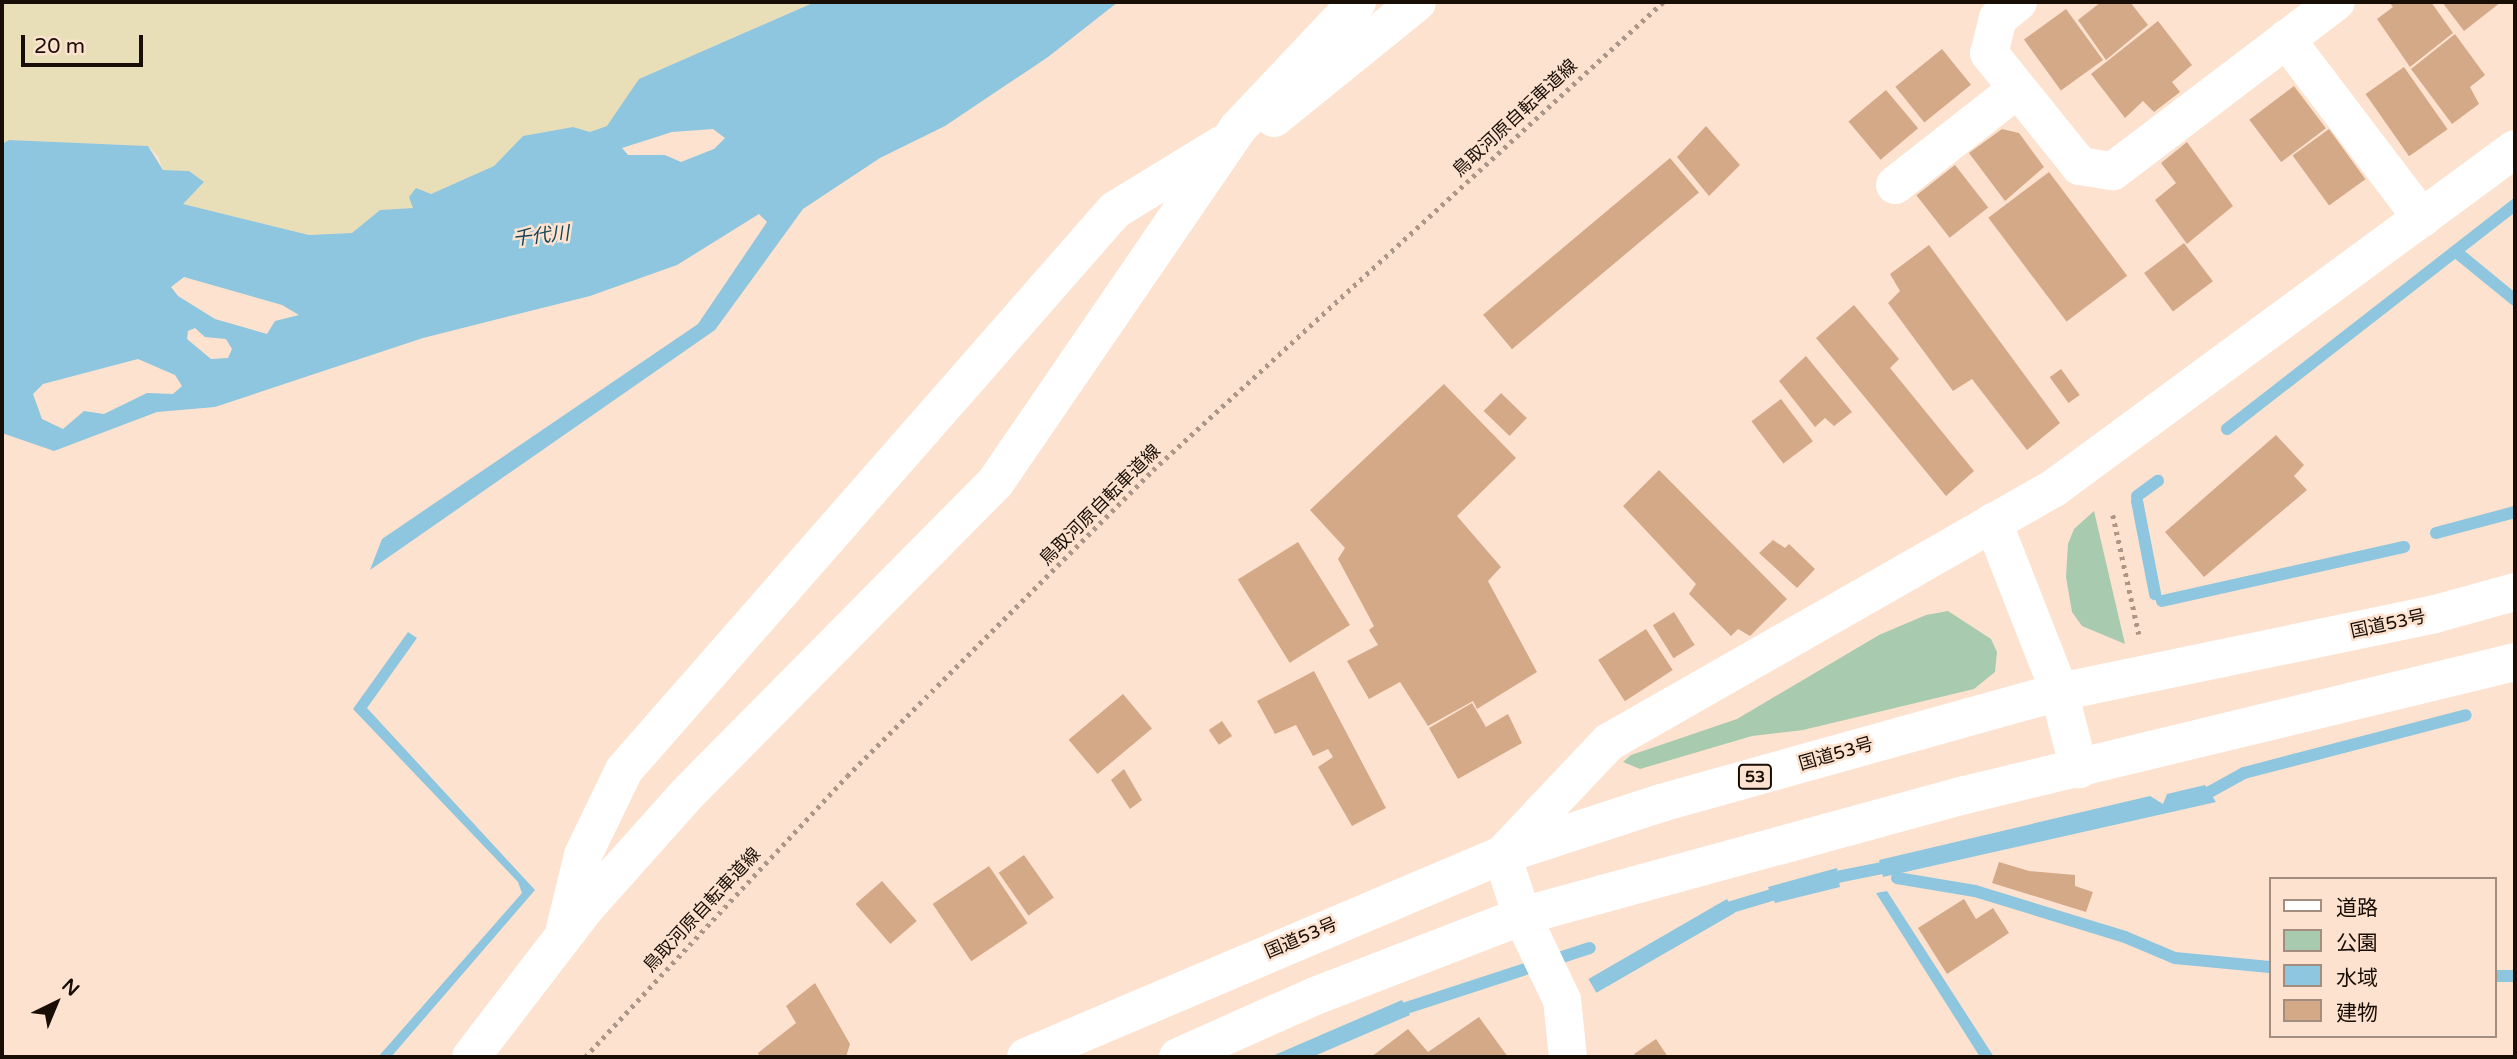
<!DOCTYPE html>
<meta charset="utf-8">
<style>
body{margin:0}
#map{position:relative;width:2517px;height:1059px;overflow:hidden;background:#fde2cf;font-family:"Varela Round","Noto Sans JP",sans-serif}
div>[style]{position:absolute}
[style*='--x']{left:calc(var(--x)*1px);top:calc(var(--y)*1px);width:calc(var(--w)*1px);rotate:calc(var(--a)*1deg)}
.green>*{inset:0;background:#a8caaf}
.sand>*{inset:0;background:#e8dfb9}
.water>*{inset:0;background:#8dc6de;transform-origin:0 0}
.stream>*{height:12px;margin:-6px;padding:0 6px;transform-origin:6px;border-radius:6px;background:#8dc6de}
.building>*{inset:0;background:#d4a988;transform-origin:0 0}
.path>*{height:4.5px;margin-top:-2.25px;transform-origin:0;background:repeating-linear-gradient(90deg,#ac9687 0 3.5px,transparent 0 8.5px)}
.minor>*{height:38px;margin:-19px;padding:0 19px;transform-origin:19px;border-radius:19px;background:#fff}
.trunk>*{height:38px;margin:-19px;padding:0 19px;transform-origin:19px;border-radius:19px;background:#fff}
span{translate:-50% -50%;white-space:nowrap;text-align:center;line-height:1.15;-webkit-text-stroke:5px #fde2cf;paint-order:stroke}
.shield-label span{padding:2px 5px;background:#fde2cf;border:2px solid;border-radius:5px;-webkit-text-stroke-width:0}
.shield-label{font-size:16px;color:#190e06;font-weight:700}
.street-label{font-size:18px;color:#190e06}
.water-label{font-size:19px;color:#144456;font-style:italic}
.frame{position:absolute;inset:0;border:4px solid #190e06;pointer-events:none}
.legend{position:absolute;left:2269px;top:877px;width:228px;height:161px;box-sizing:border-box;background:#fde2cf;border:2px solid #a28d7f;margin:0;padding:9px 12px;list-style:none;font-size:21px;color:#190e06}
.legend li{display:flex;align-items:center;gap:14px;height:35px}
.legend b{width:35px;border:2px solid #a28d7f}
.north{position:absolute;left:21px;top:968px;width:70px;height:70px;-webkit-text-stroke:5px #fde2cf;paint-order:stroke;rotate:43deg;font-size:19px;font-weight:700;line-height:28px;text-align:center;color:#190e06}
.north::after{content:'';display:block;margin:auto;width:24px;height:32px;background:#190e06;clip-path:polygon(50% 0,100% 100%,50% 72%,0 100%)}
.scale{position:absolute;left:21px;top:35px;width:122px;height:32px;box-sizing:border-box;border:4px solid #190e06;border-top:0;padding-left:9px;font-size:21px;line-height:24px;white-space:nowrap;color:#190e06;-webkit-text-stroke:5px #fde2cf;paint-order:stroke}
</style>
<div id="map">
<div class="green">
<i style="clip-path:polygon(2094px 511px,2125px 644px,2082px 626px,2072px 612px,2066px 577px,2068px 544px,2074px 529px)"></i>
<i style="clip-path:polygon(1948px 611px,1991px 639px,1997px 652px,1995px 672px,1974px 689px,1803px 730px,1752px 736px,1640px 769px,1623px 762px,1631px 755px,1737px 719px,1879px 635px,1926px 615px)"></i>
</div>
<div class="sand">
<i style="clip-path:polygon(2px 2px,815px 2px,639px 79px,608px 126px,590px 132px,573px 127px,523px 136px,494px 166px,431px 194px,413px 208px,380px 210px,352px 233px,309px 235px,182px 204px,204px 183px,189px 171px,163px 170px,158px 156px,148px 146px,9px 140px,2px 144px)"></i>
</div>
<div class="water">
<i style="clip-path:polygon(evenodd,815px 2px,1118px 2px,1048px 57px,945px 126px,880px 158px,803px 209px,715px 330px,370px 570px,382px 539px,698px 324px,767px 222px,759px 214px,677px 265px,590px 296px,423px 338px,215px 407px,157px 412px,54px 451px,2px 433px,2px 144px,9px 140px,148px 146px,163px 170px,189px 171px,204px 182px,183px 204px,309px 235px,352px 233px,380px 210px,413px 208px,409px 197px,416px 188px,431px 194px,494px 166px,523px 136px,573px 127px,590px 132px,607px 126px,639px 79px,815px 2px,713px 129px,725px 138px,714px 149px,681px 162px,665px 155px,628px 155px,622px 148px,672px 132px,713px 129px,815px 2px,184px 277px,282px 305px,299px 315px,275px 321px,267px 334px,215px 319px,178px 296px,171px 287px,184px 277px,815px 2px,195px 328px,205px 337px,226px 339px,232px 349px,228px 358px,211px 359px,187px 339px,188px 331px,195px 328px,815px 2px,138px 359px,175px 375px,182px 386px,173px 394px,147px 393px,104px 414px,84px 411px,63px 429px,42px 419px,33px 394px,43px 384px,138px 359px)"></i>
<i style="clip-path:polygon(408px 632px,417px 638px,367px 708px,535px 890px,391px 1057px,378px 1057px,522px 893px,518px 882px,353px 709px)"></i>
<i style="clip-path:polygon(2205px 785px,2216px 802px,1883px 877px,1879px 860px,2150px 796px,2163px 804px,2167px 794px)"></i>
<i style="clip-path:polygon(1837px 868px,1840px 887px,1775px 903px,1768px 887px)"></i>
<i style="clip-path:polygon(1887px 891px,1994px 1057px,1980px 1057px,1876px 893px)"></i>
<i style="left:1727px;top:899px;width:16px;height:160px;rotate:60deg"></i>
<i style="clip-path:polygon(1402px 1000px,1410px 1015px,1312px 1057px,1270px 1057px)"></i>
</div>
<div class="stream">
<i style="--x:2460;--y:255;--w:71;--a:39.3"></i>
<i style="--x:2227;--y:429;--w:365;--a:-37.9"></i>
<i style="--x:2137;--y:496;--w:26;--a:-36"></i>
<i style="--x:2137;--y:501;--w:95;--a:79"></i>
<i style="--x:2436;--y:533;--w:82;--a:-14.9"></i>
<i style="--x:2162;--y:601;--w:248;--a:-12.6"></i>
<i style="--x:2195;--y:800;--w:56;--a:-28.9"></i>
<i style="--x:2244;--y:773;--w:229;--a:-14.6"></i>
<i style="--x:1897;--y:878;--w:79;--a:9.5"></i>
<i style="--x:1975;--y:891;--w:157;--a:17"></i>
<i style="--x:2125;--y:937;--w:54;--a:22.8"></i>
<i style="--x:2175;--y:958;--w:95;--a:5.4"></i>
<i style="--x:1822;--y:880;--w:76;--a:-11.3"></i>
<i style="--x:1718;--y:911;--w:73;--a:-16.7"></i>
<i style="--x:2494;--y:976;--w:21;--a:0"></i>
<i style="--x:1391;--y:1013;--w:209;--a:-18.1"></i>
</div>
<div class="building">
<i style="clip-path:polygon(2101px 2px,2130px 2px,2148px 25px,2106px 60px,2078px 20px)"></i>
<i style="clip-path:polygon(2389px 2px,2431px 2px,2453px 33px,2410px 67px,2377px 19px,2393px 7px)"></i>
<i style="clip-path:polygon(2442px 2px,2501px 2px,2464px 31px)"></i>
<i style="left:2066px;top:9px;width:63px;height:52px;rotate:54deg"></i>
<i style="clip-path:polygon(2158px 21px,2192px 65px,2172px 82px,2180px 92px,2154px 112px,2143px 101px,2125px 118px,2091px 74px)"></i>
<i style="clip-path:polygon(2455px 34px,2485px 75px,2470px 87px,2479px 104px,2452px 124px,2411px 69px)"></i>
<i style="left:1942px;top:49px;width:46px;height:60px;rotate:51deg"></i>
<i style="left:2404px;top:67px;width:76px;height:47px;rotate:55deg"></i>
<i style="left:2294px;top:86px;width:53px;height:56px;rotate:53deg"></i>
<i style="left:1886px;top:90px;width:50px;height:49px;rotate:50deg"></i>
<i style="clip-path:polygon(1706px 126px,1740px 165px,1709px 196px,1677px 157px)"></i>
<i style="clip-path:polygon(2002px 129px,2019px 133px,2044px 167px,2005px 201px,1969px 153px)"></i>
<i style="left:2329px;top:129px;width:62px;height:45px;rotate:54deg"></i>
<i style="clip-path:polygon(2187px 142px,2233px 206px,2187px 244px,2155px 200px,2176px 183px,2161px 163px)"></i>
<i style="left:1670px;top:158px;width:45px;height:244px;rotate:50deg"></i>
<i style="left:1955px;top:165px;width:54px;height:49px;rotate:52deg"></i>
<i style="left:2049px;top:172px;width:130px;height:76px;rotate:53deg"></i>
<i style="left:2184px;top:243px;width:48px;height:50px;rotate:53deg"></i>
<i style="clip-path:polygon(1929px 245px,2060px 423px,2027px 450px,1972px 379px,1953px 391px,1888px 303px,1900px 291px,1890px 274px)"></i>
<i style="clip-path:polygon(1854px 305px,1899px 359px,1890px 368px,1974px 471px,1946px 496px,1816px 338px)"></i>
<i style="clip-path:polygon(1806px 356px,1852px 412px,1834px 426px,1825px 418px,1815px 427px,1779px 381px)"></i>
<i style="left:2061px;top:369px;width:32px;height:14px;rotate:54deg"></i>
<i style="clip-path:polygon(1444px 384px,1516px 458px,1457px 516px,1501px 567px,1488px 581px,1537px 672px,1477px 709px,1473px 701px,1428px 726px,1400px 682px,1369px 699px,1347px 661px,1378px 645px,1369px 630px,1374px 626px,1338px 559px,1345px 548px,1310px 510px)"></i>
<i style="left:1501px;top:393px;width:36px;height:25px;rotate:44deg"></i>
<i style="left:1781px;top:399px;width:53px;height:37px;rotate:53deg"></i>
<i style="clip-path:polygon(2276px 435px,2304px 465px,2294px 476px,2307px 490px,2204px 577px,2165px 532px)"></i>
<i style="clip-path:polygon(1659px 470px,1787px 599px,1750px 636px,1738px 629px,1731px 636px,1689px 594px,1696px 584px,1623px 506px)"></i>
<i style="clip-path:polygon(1773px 540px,1785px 548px,1789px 544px,1815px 569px,1797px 588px,1759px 553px)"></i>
<i style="left:1298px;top:542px;width:98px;height:71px;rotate:58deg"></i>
<i style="left:1674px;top:612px;width:39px;height:25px;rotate:58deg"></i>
<i style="left:1646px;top:629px;width:49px;height:57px;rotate:57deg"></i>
<i style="clip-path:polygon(1314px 671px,1386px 808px,1352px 826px,1318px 767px,1333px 757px,1328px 749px,1313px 756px,1296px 725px,1275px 734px,1257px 701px)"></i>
<i style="left:1123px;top:694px;width:45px;height:71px;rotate:50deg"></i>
<i style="clip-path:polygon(1472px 703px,1486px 727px,1508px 714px,1522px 743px,1458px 779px,1429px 728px)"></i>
<i style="left:1222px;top:721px;width:18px;height:16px;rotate:56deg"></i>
<i style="clip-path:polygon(1124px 769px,1142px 800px,1130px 809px,1111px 780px)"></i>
<i style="left:1024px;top:855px;width:52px;height:31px;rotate:55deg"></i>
<i style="clip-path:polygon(1999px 862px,2029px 871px,2075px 875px,2075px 886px,2093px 892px,2086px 912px,1992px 883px)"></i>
<i style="left:989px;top:866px;width:69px;height:68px;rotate:56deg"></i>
<i style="left:882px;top:881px;width:53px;height:35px;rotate:49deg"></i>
<i style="clip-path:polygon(1964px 899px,1976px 919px,1993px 908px,2009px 933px,1947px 974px,1918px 928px)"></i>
<i style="clip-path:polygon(815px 983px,850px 1044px,846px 1057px,760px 1057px,758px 1053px,796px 1023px,786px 1006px)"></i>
<i style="clip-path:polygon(1479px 1017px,1508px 1057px,1371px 1057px,1408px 1029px,1428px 1052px)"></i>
<i style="clip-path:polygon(1656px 1039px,1668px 1057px,1637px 1057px,1634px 1054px)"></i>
</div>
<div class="path">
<i style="--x:2113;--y:515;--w:122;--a:77.7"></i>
<i style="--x:585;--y:1057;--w:384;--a:-47"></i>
<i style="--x:847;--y:776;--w:433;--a:-45"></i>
<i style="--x:1153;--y:470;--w:692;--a:-42.54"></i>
</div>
<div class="minor">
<i style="--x:2018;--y:2;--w:26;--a:141"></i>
<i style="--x:1998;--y:18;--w:36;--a:104"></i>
<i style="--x:1989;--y:53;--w:145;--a:51.2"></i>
<i style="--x:2080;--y:166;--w:33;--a:9"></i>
<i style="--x:2113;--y:171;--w:280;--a:-37.2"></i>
<i style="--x:2286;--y:39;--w:225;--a:52.8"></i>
<i style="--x:1274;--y:118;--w:184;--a:-39"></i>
<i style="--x:1895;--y:185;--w:152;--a:-38.1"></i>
<i style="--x:1993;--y:522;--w:178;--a:68.6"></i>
<i style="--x:2058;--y:688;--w:84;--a:75.5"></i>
<i style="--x:565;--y:929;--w:76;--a:-76.3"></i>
<i style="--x:583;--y:855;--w:94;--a:-64.2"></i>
<i style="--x:624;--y:770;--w:745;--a:-48.76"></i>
<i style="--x:1115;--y:210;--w:127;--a:-31.4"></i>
<i style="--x:471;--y:1057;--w:190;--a:-52.5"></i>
<i style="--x:587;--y:906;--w:153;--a:-48.2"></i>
<i style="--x:689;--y:792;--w:435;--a:-45.3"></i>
<i style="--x:995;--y:483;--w:430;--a:-55.6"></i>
<i style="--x:1238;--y:128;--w:173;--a:-46.6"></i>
<i style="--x:1568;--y:1057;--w:57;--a:-96"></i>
<i style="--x:1562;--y:1000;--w:93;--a:-115.5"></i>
<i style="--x:1522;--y:916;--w:64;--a:-108.2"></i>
<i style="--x:1502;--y:855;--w:156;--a:-46.6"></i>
<i style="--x:1609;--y:742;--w:512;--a:-29.72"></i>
<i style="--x:2054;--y:488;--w:572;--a:-36.33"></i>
</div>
<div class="trunk">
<i style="--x:1026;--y:1057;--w:517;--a:-22.99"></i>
<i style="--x:1502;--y:855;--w:167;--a:-18.1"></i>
<i style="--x:1661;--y:803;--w:413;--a:-15.6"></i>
<i style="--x:2059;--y:692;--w:384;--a:-11.7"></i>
<i style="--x:2435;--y:614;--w:83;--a:-15.4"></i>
<i style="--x:1178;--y:1057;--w:150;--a:-24"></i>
<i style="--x:1315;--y:996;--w:222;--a:-21.1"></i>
<i style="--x:1522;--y:916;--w:459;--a:-15.3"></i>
<i style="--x:1965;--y:795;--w:566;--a:-13.59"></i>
</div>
<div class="shield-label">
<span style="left:1755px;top:777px">53</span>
</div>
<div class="street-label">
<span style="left:1515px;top:118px;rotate:-43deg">鳥取河原自転車道線</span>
<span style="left:1100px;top:505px;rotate:-45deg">鳥取河原自転車道線</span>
<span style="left:2388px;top:624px;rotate:-12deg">国道53号</span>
<span style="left:1836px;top:754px;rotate:-16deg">国道53号</span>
<span style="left:702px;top:910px;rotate:-47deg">鳥取河原自転車道線</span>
<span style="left:1301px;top:938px;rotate:-23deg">国道53号</span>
</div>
<div class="water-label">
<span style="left:541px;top:237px;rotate:-6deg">千代川</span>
</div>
<div class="frame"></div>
<ul class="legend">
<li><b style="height:9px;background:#fff"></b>道路</li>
<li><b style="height:19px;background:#a8caaf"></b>公園</li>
<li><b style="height:19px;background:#8dc6de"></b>水域</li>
<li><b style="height:19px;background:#d4a988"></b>建物</li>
</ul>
<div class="north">N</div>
<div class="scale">20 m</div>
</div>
